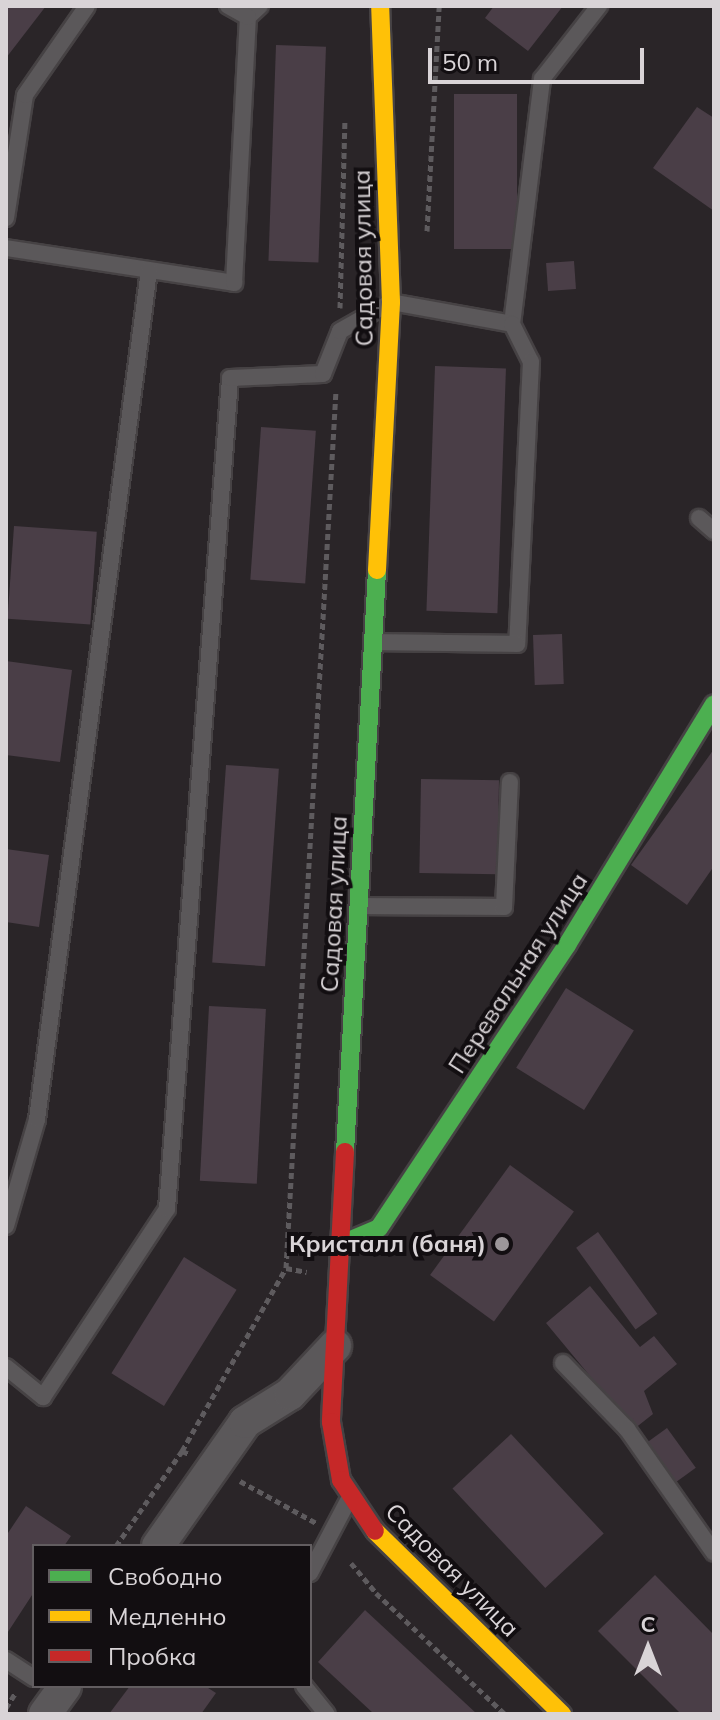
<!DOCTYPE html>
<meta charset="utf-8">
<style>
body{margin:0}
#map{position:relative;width:720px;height:1720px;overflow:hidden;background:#2a2528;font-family:Mulish,sans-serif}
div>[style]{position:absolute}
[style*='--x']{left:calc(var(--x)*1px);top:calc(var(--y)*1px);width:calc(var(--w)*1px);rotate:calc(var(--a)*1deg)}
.building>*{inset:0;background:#4a3e47;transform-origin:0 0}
.path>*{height:5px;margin-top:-2.5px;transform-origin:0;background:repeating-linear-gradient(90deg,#5e5b5e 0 6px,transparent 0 10px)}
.roads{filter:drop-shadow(2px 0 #464244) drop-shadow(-2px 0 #464244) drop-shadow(0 2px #464244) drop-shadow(0 -2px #464244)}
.lane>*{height:16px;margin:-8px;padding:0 8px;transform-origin:8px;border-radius:8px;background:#5b585a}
.street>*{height:32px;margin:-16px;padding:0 16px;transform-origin:16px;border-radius:16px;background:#5b585a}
.fast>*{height:18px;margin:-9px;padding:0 9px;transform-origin:9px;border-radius:9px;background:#4caf50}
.slow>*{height:18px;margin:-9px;padding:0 9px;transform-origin:9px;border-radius:9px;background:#ffc107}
.jam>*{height:18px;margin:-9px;padding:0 9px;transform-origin:9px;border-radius:9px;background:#c62828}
.dots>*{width:22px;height:22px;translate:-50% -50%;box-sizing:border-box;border:4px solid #120e11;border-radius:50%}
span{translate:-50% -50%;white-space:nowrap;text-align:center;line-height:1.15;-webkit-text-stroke:8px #120e11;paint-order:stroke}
.street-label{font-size:24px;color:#d9d4d7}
.poi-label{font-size:24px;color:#d9d4d7;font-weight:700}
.right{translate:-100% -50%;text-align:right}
.frame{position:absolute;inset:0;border:8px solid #d9d4d7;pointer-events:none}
.legend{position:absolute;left:32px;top:1544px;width:280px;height:144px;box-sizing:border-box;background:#120e11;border:2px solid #625d60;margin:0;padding:10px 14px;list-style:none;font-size:24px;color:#d9d4d7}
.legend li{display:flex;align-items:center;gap:16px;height:40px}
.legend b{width:40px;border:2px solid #625d60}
.north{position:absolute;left:608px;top:1608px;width:80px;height:80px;-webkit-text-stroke:6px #120e11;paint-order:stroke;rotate:0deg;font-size:22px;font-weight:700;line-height:32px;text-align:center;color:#d9d4d7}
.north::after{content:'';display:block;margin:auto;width:28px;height:36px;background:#d9d4d7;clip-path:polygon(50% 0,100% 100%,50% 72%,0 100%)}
.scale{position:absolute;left:428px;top:48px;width:216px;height:36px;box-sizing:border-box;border:4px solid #d9d4d7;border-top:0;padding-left:10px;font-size:24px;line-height:28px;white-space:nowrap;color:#d9d4d7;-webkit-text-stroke:6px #120e11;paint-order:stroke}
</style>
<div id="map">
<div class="building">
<i style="clip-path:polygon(6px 6px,46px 6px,6px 58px)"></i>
<i style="clip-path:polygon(494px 6px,563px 6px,528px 51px,485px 18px)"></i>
<i style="left:276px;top:45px;width:50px;height:216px;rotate:2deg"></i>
<i style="left:454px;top:94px;width:63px;height:155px"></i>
<i style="clip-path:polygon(697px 107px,714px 118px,714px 211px,653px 168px)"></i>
<i style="left:574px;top:261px;width:28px;height:28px;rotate:86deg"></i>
<i style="left:435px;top:366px;width:71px;height:245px;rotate:2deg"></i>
<i style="left:261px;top:427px;width:55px;height:153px;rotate:4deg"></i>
<i style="left:14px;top:526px;width:83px;height:93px;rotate:4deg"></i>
<i style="left:562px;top:634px;width:50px;height:29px;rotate:88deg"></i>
<i style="clip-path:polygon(6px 661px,72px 670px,60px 762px,6px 755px)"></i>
<i style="clip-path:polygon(714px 749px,714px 866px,687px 905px,631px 865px)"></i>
<i style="left:226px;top:765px;width:53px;height:198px;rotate:4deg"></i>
<i style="left:421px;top:779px;width:78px;height:94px;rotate:1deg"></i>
<i style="clip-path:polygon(6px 849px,49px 855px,39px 927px,6px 922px)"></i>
<i style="left:566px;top:988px;width:80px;height:94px;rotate:32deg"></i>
<i style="left:209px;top:1006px;width:57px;height:175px;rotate:3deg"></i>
<i style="left:510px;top:1165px;width:79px;height:136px;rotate:36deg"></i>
<i style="left:598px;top:1232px;width:101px;height:27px;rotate:54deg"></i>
<i style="left:184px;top:1257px;width:62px;height:137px;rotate:32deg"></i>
<i style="clip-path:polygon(590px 1286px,640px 1347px,654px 1336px,677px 1364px,644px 1391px,653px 1414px,634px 1429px,546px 1323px)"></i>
<i style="left:667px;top:1428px;width:49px;height:26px;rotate:54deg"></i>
<i style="left:511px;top:1434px;width:136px;height:80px;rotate:47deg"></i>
<i style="clip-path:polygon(26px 1506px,71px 1536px,64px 1546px,34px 1546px,34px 1592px,6px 1635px,6px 1536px)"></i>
<i style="clip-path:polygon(655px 1575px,714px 1635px,714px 1708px,708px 1714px,681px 1714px,598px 1631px)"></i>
<i style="clip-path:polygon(365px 1610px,477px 1714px,374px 1714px,318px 1662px)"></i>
<i style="clip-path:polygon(130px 1686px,205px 1686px,216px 1693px,201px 1714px,109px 1714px)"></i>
</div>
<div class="path">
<i style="--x:427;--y:231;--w:225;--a:-86.9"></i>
<i style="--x:340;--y:308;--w:186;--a:-88.5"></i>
<i style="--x:286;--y:1268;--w:879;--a:-86.74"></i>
<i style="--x:182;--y:1451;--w:210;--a:-60.4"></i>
<i style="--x:286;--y:1268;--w:21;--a:11"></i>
<i style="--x:240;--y:1481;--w:87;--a:28.9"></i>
<i style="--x:116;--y:1546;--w:116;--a:-55.2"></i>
<i style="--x:182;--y:1451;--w:8;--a:23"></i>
<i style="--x:351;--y:1563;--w:39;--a:50"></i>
<i style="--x:376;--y:1593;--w:177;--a:43.2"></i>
<i style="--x:6;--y:1708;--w:19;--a:-58"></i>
</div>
<div class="roads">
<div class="lane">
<i style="--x:248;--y:17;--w:16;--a:-43"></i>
<i style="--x:6;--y:218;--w:124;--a:-81.2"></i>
<i style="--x:25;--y:95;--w:108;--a:-55.1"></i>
<i style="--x:6;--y:248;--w:231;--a:8.7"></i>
<i style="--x:234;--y:283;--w:266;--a:-87"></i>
<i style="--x:248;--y:17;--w:23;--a:-151"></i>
<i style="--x:512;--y:324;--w:247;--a:-83"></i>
<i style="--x:542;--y:79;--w:93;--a:-52"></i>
<i style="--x:699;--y:518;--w:20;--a:41"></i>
<i style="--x:359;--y:906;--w:145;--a:0.4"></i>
<i style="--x:504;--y:907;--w:125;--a:-87.3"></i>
<i style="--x:6;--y:1226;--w:111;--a:-73.8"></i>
<i style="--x:37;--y:1119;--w:856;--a:-82.48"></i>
<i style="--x:563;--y:1363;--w:92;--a:45.9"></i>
<i style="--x:627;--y:1429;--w:151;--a:54.9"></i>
<i style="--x:6;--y:1367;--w:48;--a:39"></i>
<i style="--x:43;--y:1397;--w:225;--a:-56.6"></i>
<i style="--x:167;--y:1209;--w:833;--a:-85.66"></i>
<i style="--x:230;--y:378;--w:93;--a:-2.5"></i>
<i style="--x:323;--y:374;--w:46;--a:-68.4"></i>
<i style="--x:340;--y:331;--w:59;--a:-29.6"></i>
<i style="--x:391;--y:302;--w:123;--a:10.3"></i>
<i style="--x:512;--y:324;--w:42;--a:63.4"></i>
<i style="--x:531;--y:362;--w:282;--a:92.8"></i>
<i style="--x:517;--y:644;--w:141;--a:-179.2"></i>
<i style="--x:310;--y:1573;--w:81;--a:-62.2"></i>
<i style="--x:6;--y:1660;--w:33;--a:33"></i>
<i style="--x:304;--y:1686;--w:36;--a:51"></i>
</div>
<div class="street">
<i style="--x:158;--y:1546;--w:151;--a:-54.9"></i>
<i style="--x:245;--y:1422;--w:53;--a:-31.9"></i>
<i style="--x:290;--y:1394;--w:66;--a:-46.8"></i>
<i style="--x:45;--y:1714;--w:34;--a:-54"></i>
</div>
<div class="fast">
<i style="--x:345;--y:1152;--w:583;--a:-86.85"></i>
<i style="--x:339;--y:1245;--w:43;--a:-23"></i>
<i style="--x:379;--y:1228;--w:340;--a:-56.4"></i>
<i style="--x:567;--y:945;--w:282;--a:-58.6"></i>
</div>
<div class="slow">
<i style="--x:377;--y:570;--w:268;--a:-87"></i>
<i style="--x:391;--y:302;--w:296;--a:-92.1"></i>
<i style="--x:375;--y:1531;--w:262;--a:44.4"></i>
</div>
<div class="jam">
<i style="--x:345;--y:1152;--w:270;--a:93"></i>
<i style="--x:331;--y:1422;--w:59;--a:80.2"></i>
<i style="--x:341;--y:1480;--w:61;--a:56.3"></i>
</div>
</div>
<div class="dots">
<i style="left:502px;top:1244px;background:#9c979a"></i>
</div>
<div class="street-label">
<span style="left:363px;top:258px;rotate:-91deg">Садовая улица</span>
<span style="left:334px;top:904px;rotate:-87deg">Садовая улица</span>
<span style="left:518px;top:973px;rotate:-57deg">Перевальная улица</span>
<span style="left:452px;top:1570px;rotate:45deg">Садовая улица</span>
</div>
<div class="poi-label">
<span class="right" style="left:486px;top:1244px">Кристалл (баня)</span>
</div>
<div class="frame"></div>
<ul class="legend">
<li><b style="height:10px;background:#4caf50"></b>Свободно</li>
<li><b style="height:10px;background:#ffc107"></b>Медленно</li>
<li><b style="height:10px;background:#c62828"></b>Пробка</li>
</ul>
<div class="north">С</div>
<div class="scale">50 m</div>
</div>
